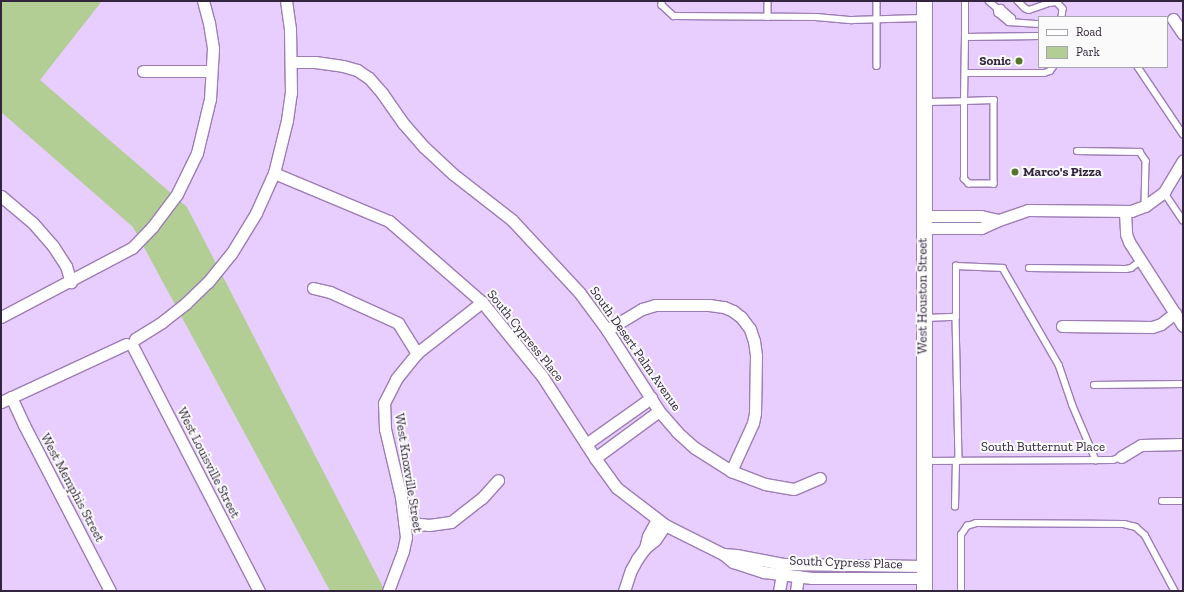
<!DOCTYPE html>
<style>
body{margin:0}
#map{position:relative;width:1184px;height:592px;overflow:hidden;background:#e8cdff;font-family:"Zilla Slab",serif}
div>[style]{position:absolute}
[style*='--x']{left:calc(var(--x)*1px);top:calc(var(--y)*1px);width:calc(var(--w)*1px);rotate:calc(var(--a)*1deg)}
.green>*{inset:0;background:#b2ce95}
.roads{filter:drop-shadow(1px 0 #9d7db6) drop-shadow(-1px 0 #9d7db6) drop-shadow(0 1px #9d7db6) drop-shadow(0 -1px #9d7db6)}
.service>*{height:5.5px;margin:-2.75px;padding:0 2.75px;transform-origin:2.75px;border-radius:2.75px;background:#fff}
.minor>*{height:11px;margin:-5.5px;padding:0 5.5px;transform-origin:5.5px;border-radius:5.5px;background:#fff}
.secondary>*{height:15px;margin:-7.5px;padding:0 7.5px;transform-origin:7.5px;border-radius:7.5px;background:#fff}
.dots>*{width:11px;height:11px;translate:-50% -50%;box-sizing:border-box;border:2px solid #fafafa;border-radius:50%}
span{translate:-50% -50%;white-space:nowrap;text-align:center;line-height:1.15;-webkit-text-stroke:4px #fafafa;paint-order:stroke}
.poi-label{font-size:13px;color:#31243c;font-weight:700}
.right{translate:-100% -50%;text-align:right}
.left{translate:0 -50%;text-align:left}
.street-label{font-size:13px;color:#31243c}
.frame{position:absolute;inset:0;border:2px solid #31243c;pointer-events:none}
.legend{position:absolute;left:1038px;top:16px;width:130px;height:52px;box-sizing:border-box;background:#fafafa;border:1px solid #aaa4ae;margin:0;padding:5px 7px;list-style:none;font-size:12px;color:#31243c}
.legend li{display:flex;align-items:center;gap:8px;height:20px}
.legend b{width:20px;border:1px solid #aaa4ae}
</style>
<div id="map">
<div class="green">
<i style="clip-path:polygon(1px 1px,102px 1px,40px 80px,187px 207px,385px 591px,330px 591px,133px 227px,1px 112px)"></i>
</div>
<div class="roads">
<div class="service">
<i style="--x:662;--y:1;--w:4;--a:90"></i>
<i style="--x:662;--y:5;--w:16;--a:43"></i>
<i style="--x:674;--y:16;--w:142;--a:0.4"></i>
<i style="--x:816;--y:17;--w:36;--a:5"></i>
<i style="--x:852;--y:20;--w:71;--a:-1.6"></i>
<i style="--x:768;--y:1;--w:16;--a:90"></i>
<i style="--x:877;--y:1;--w:65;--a:90"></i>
<i style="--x:989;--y:1;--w:11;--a:41"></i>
<i style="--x:997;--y:8;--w:4;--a:0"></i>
<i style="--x:1001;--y:8;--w:15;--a:42"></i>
<i style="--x:1012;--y:18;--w:4;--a:76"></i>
<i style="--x:1018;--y:1;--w:10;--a:45"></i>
<i style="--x:1025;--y:8;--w:4;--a:27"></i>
<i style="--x:1029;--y:10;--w:21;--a:-19"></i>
<i style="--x:1049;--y:3;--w:8;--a:-7"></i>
<i style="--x:1057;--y:2;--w:9;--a:49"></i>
<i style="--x:1063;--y:9;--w:8;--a:97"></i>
<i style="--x:997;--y:8;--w:5;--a:79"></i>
<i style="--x:998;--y:13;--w:14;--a:39"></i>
<i style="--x:1009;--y:22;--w:30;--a:4"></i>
<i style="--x:965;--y:37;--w:74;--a:-0.8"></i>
<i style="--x:1138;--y:67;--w:81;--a:56.1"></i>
<i style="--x:965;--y:73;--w:79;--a:0"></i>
<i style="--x:1044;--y:73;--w:6;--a:-18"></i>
<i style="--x:1050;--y:71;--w:5;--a:-53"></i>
<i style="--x:925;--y:102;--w:39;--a:-1"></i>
<i style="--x:964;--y:101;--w:30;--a:-2"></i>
<i style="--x:994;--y:100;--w:84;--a:90"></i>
<i style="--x:994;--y:184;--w:25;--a:180"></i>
<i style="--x:969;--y:184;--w:7;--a:-135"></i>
<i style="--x:964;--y:179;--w:78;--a:-90"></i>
<i style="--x:964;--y:101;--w:64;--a:-89.1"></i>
<i style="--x:965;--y:37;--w:36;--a:-90"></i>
<i style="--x:1077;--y:151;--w:63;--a:0.9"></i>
<i style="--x:1140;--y:152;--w:11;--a:56"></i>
<i style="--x:1146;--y:161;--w:44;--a:91.3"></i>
<i style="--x:1164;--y:192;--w:34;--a:56"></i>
<i style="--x:1029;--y:268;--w:97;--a:0.6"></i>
<i style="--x:1126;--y:269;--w:5;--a:-11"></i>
<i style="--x:1131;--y:268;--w:14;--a:-36"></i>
<i style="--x:956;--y:317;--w:51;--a:-90"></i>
<i style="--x:956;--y:266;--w:47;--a:2.4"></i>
<i style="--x:1003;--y:268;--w:112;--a:60"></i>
<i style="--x:1059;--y:365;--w:43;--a:71.1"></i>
<i style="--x:1073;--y:406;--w:59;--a:66.9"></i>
<i style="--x:924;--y:318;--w:32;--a:-2"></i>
<i style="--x:956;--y:317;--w:144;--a:88.8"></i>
<i style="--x:1094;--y:385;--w:89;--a:-0.6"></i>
<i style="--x:924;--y:461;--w:189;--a:-0.3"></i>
<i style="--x:1113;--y:460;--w:9;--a:-21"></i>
<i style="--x:1162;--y:501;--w:21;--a:0"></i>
<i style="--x:955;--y:507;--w:46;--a:-88.8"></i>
<i style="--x:961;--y:591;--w:56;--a:-90"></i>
<i style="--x:961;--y:535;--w:11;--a:-56"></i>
<i style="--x:967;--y:526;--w:9;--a:-18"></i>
<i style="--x:976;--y:523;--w:148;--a:0.4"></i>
<i style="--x:1124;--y:524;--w:12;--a:14"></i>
<i style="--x:1136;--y:527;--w:12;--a:42"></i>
<i style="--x:1145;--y:535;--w:64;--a:61.8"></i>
</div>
<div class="minor">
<i style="--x:1173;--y:19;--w:18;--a:56"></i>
<i style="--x:291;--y:62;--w:24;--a:0"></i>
<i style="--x:315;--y:62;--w:28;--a:8"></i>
<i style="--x:343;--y:66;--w:15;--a:16"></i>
<i style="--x:357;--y:70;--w:14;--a:34"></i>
<i style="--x:369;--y:78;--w:20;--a:49"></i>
<i style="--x:382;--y:93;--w:37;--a:55"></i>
<i style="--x:403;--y:123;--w:32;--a:49"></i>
<i style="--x:424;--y:147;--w:40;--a:43"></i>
<i style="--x:453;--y:174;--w:75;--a:37.9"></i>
<i style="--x:512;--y:220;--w:98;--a:47.1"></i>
<i style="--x:579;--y:292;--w:47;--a:53.6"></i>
<i style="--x:607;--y:330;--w:96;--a:57.3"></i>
<i style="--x:659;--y:411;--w:28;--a:49"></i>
<i style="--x:677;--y:432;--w:24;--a:42"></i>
<i style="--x:695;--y:448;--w:43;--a:32.6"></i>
<i style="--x:731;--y:471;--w:36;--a:21"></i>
<i style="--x:765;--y:484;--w:29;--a:10"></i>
<i style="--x:794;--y:489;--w:28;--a:-23"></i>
<i style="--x:143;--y:71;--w:68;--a:0"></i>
<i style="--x:274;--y:173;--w:125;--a:22.7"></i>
<i style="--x:389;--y:221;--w:123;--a:41.1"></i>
<i style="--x:482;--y:302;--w:95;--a:51"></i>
<i style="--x:542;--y:376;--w:98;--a:57.1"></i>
<i style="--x:595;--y:458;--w:37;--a:54"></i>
<i style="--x:617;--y:488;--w:61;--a:37.6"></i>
<i style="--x:665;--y:525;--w:65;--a:26.6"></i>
<i style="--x:723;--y:554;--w:13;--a:39"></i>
<i style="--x:733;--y:562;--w:33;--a:18"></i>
<i style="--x:764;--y:572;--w:48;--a:7.1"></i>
<i style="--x:812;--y:578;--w:112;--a:0"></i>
<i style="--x:1;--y:196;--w:42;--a:40.2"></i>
<i style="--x:33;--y:223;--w:30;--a:49"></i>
<i style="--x:53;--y:246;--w:24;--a:57"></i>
<i style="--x:66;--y:266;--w:17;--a:73"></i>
<i style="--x:1125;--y:212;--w:22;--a:87"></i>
<i style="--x:1126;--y:234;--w:9;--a:69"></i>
<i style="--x:1129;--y:242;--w:100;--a:57.3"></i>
<i style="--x:923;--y:216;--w:58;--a:0"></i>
<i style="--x:981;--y:216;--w:18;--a:13"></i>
<i style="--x:999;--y:220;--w:20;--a:156"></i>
<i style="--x:981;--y:228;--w:58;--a:180"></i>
<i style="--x:999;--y:220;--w:31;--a:-19"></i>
<i style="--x:1028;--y:210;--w:103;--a:0.6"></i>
<i style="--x:1131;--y:211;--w:15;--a:-20"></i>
<i style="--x:1145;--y:206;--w:24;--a:-36"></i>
<i style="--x:1164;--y:192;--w:37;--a:-59"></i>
<i style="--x:313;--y:288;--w:17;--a:13"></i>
<i style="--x:330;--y:292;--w:75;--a:24.5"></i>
<i style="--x:398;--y:323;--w:36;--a:58"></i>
<i style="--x:1;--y:317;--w:148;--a:-27.8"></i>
<i style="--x:132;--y:248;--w:30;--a:-46"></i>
<i style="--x:153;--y:226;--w:40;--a:-53"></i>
<i style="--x:177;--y:194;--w:46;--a:-64"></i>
<i style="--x:197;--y:153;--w:56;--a:-76.5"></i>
<i style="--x:210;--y:99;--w:51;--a:-86.6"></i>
<i style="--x:213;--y:48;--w:25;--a:-99"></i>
<i style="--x:209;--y:23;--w:23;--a:-105"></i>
<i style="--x:1062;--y:326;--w:90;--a:0.6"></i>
<i style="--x:1152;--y:327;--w:9;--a:-18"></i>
<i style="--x:1161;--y:324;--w:18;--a:-38"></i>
<i style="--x:607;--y:330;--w:41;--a:-31"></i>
<i style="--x:642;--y:309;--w:14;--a:-17"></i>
<i style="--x:655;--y:305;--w:54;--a:0"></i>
<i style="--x:709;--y:305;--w:15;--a:8"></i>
<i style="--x:724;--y:307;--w:10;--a:24"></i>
<i style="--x:733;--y:311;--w:10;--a:37"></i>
<i style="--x:741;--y:317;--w:15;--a:53"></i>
<i style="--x:750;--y:329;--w:13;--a:72"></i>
<i style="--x:754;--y:341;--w:15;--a:82"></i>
<i style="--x:756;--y:356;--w:57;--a:91"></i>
<i style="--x:755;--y:413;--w:10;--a:101"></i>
<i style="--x:753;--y:423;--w:53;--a:114.6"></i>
<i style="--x:135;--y:339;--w:32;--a:-32"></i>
<i style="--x:162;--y:322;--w:31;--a:-38"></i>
<i style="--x:186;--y:303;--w:30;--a:-44"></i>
<i style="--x:208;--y:282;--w:36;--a:-51"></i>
<i style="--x:231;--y:254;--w:48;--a:-58.6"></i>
<i style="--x:256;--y:213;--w:44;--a:-65.8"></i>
<i style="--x:274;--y:173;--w:55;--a:-76.2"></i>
<i style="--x:287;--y:120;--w:27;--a:-82"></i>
<i style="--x:291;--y:93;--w:64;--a:-90.9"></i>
<i style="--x:290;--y:29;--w:28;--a:-98"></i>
<i style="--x:133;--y:347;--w:275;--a:62.7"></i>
<i style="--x:11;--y:397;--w:31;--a:65"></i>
<i style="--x:24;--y:425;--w:187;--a:62.6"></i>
<i style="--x:1;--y:402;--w:138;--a:-24.9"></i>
<i style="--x:586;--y:444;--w:80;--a:-35.3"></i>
<i style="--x:1121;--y:457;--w:23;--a:-31"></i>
<i style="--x:1141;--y:445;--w:42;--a:-1.4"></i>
<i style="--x:595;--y:458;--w:79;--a:-36.3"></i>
<i style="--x:404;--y:522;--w:25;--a:7"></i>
<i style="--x:429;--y:525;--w:22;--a:-8"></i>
<i style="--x:451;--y:522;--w:39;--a:-38"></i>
<i style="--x:482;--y:498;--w:24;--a:-48"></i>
<i style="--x:645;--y:548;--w:12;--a:-76"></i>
<i style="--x:648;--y:536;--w:18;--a:-61"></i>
<i style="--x:723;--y:554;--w:13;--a:4"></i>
<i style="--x:736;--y:555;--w:48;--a:10.8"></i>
<i style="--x:783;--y:564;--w:141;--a:0.8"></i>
<i style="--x:388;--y:591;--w:43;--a:-69.4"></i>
<i style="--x:403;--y:551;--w:14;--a:-78"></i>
<i style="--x:406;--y:537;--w:40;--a:-97.1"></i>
<i style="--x:401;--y:497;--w:70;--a:-103.2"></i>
<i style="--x:385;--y:429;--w:26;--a:-92"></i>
<i style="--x:384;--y:403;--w:27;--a:-63"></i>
<i style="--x:396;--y:379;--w:33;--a:-51"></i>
<i style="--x:417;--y:353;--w:83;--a:-38.1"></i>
<i style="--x:624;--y:591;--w:22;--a:-72"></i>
<i style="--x:631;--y:570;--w:13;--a:-61"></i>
<i style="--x:637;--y:559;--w:14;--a:-54"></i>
<i style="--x:645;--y:548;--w:13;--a:-39"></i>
<i style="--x:655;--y:540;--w:18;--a:-56"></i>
<i style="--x:779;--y:591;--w:22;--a:-80"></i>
<i style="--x:796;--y:591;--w:15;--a:-82"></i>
</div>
<div class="secondary">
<i style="--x:924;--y:1;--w:590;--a:90"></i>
</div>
</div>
<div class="dots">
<i style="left:1019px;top:61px;background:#55752c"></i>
<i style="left:1015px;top:172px;background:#55752c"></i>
</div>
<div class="poi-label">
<span class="right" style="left:1011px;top:61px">Sonic</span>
<span class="left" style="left:1023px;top:172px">Marco's Pizza</span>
</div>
<div class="street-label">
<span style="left:923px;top:296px;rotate:-90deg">West Houston Street</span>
<span style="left:525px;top:336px;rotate:51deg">South Cypress Place</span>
<span style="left:635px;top:349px;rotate:55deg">South Desert Palm Avenue</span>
<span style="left:1043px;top:447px">South Butternut Place</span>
<span style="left:208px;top:463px;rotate:63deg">West Louisville Street</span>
<span style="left:408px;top:473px;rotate:81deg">West Knoxville Street</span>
<span style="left:72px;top:488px;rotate:62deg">West Memphis Street</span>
<span style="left:846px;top:563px;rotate:2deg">South Cypress Place</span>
</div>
<div class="frame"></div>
<ul class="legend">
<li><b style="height:5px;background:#fff"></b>Road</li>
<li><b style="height:11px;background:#b2ce95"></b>Park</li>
</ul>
</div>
